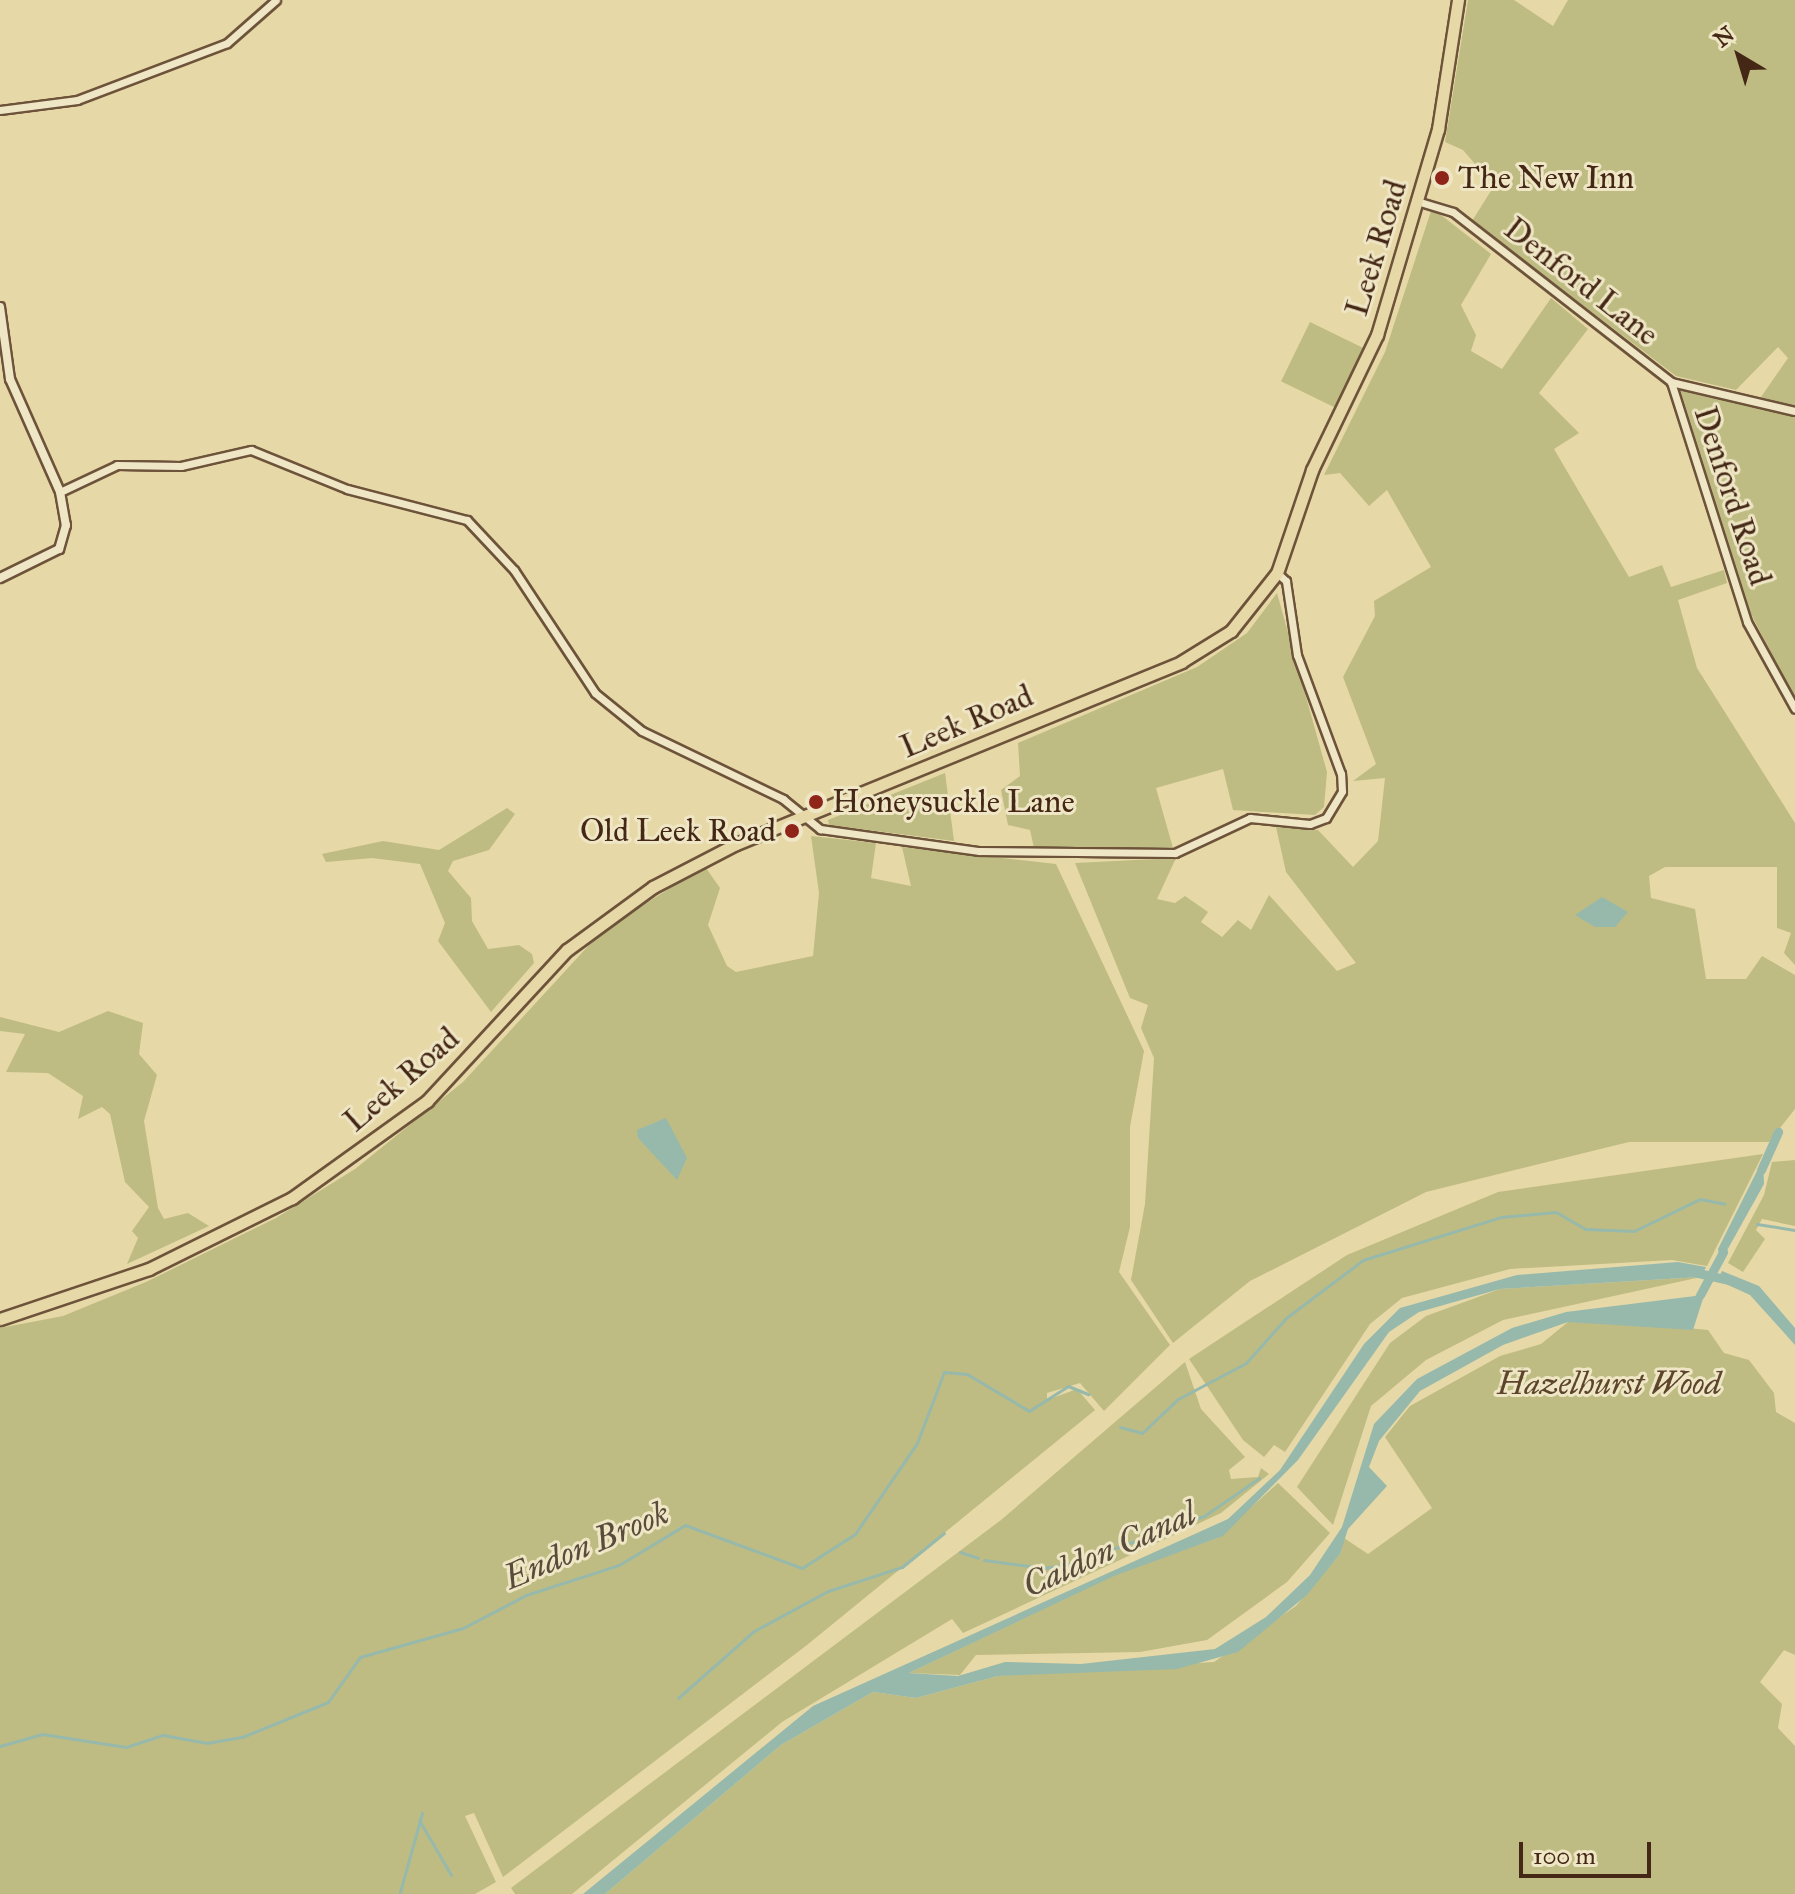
<!DOCTYPE html>
<style>
body{margin:0}
#map{position:relative;width:1795px;height:1894px;overflow:hidden;background:#e7d8a7;font-family:"IM FELL Great Primer",serif}
div>[style]{position:absolute}
[style*='--x']{left:calc(var(--x)*1px);top:calc(var(--y)*1px);width:calc(var(--w)*1px);rotate:calc(var(--a)*1deg)}
.green>*{inset:0;background:#bebc82;transform-origin:0 0}
.water>*{inset:0;background:#97b9ac}
.stream>*{height:3px;margin:-1.5px;padding:0 1.5px;transform-origin:1.5px;border-radius:1.5px;background:#97b9ac}
.canal>*{height:9px;margin:-4.5px;padding:0 4.5px;transform-origin:4.5px;border-radius:4.5px;background:#97b9ac}
.roads{filter:drop-shadow(2px 0 #6d533a) drop-shadow(-2px 0 #6d533a) drop-shadow(0 2px #6d533a) drop-shadow(0 -2px #6d533a)}
.minor>*{height:7px;margin:-3.5px;padding:0 3.5px;transform-origin:3.5px;border-radius:3.5px;background:#efe6c6}
.tertiary>*{height:8px;margin:-4px;padding:0 4px;transform-origin:4px;border-radius:4px;background:#efe6c6}
.trunk>*{height:11px;margin:-5.5px;padding:0 5.5px;transform-origin:5.5px;border-radius:5.5px;background:#e7d8a7}
.dots>*{width:22px;height:22px;translate:-50% -50%;box-sizing:border-box;border:4px solid #efe6c6;border-radius:50%}
span{translate:-50% -50%;white-space:nowrap;text-align:center;line-height:1.15;-webkit-text-stroke:6px #efe6c6;paint-order:stroke}
.poi-label{font-size:32px;color:#442715}
.left{translate:0 -50%;text-align:left}
.right{translate:-100% -50%;text-align:right}
.street-label{font-size:32px;color:#442715}
.park-label{font-size:32px;color:#5c452b;font-style:italic}
.water-label{font-size:34px;color:#594c3b;font-style:italic}
.north{position:absolute;left:1699px;top:16px;width:80px;height:80px;-webkit-text-stroke:6px #efe6c6;paint-order:stroke;rotate:322deg;font-size:22px;font-weight:700;line-height:32px;text-align:center;color:#442715}
.north::after{content:'';display:block;margin:auto;width:28px;height:36px;background:#442715;clip-path:polygon(50% 0,100% 100%,50% 72%,0 100%)}
.scale{position:absolute;left:1519px;top:1842px;width:132px;height:36px;box-sizing:border-box;border:4px solid #442715;border-top:0;padding-left:10px;font-size:24px;line-height:28px;white-space:nowrap;color:#442715;-webkit-text-stroke:6px #efe6c6;paint-order:stroke}
</style>
<div id="map">
<div class="green">
<i style="clip-path:polygon(1468px 0,1514px 0,1553px 26px,1568px 0,1795px 0,1795px 407px,1761px 397px,1788px 358px,1778px 347px,1736px 390px,1676px 376px,1472px 221px,1494px 186px,1463px 150px,1445px 142px)"></i>
<i style="clip-path:polygon(1432px 208px,1491px 254px,1461px 305px,1476px 335px,1471px 351px,1502px 369px,1551px 298px,1588px 329px,1539px 393px,1579px 433px,1554px 449px,1629px 577px,1662px 565px,1671px 587px,1724px 570px,1727px 583px,1678px 600px,1697px 668px,1795px 823px,1795px 965px,1784px 953px,1791px 933px,1777px 928px,1777px 867px,1665px 867px,1649px 876px,1651px 898px,1695px 909px,1706px 979px,1746px 979px,1762px 956px,1795px 975px,1795px 1109px,1769px 1142px,1629px 1142px,1426px 1192px,1250px 1281px,1173px 1343px,1131px 1280px,1145px 1204px,1154px 1058px,1141px 1028px,1148px 1005px,1130px 998px,1075px 863px,1176px 858px,1157px 899px,1175px 903px,1185px 896px,1208px 912px,1201px 922px,1222px 937px,1238px 920px,1251px 930px,1269px 895px,1337px 971px,1356px 963px,1286px 872px,1276px 827px,1318px 830px,1353px 867px,1378px 841px,1385px 778px,1353px 781px,1376px 764px,1343px 677px,1375px 616px,1374px 601px,1431px 567px,1387px 490px,1369px 506px,1340px 473px,1324px 475px,1385px 352px)"></i>
<i style="left:1310px;top:322px;width:61px;height:66px;rotate:26deg"></i>
<i style="clip-path:polygon(1680px 389px,1795px 416px,1795px 699px,1751px 614px)"></i>
<i style="clip-path:polygon(1277px 593px,1327px 772px,1324px 807px,1315px 815px,1233px 810px,1223px 769px,1156px 788px,1173px 848px,1034px 848px,1030px 830px,1008px 825px,1001px 790px,1020px 776px,1018px 743px,1197px 667px,1247px 633px)"></i>
<i style="clip-path:polygon(945px 773px,954px 841px,829px 825px,828px 820px)"></i>
<i style="clip-path:polygon(507px 808px,515px 814px,489px 850px,453px 861px,448px 871px,471px 898px,472px 921px,488px 949px,519px 945px,532px 954px,534px 963px,491px 1012px,438px 941px,445px 923px,420px 864px,372px 858px,326px 862px,322px 854px,383px 841px,439px 850px)"></i>
<i style="clip-path:polygon(811px 836px,876px 843px,871px 878px,911px 886px,902px 847px,1056px 864px,1144px 1051px,1130px 1127px,1130px 1227px,1119px 1272px,1170px 1345px,1104px 1411px,1080px 1383px,1047px 1393px,1047px 1400px,1077px 1389px,1095px 1410px,807px 1645px,503px 1877px,474px 1813px,465px 1816px,496px 1882px,475px 1894px,0 1894px,0 1328px,63px 1316px,146px 1282px,276px 1218px,355px 1169px,463px 1082px,602px 931px,694px 873px,706px 868px,720px 888px,708px 925px,727px 966px,736px 972px,813px 956px,819px 893px)"></i>
<i style="clip-path:polygon(108px 1011px,143px 1023px,139px 1054px,157px 1075px,144px 1121px,158px 1208px,164px 1219px,188px 1213px,209px 1226px,127px 1264px,138px 1238px,132px 1231px,149px 1207px,125px 1182px,110px 1114px,102px 1107px,78px 1119px,83px 1096px,48px 1073px,6px 1072px,25px 1034px,0 1031px,0 1017px,59px 1032px)"></i>
<i style="clip-path:polygon(1763px 1154px,1707px 1266px,1672px 1260px,1510px 1269px,1402px 1298px,1370px 1324px,1285px 1452px,1274px 1445px,1264px 1457px,1243px 1440px,1189px 1359px,1347px 1255px,1498px 1192px)"></i>
<i style="clip-path:polygon(1795px 1160px,1795px 1226px,1762px 1219px,1756px 1230px,1765px 1239px,1743px 1272px,1728px 1263px,1764px 1195px,1772px 1162px)"></i>
<i style="clip-path:polygon(1701px 1277px,1503px 1320px,1426px 1360px,1371px 1406px,1333px 1525px,1297px 1487px,1390px 1343px,1426px 1316px,1500px 1289px)"></i>
<i style="clip-path:polygon(1606px 1320px,1708px 1330px,1724px 1353px,1749px 1360px,1774px 1393px,1776px 1412px,1795px 1423px,1795px 1655px,1784px 1650px,1760px 1682px,1782px 1704px,1778px 1728px,1795px 1746px,1795px 1894px,605px 1894px,781px 1745px,873px 1692px,916px 1698px,998px 1676px,1214px 1662px,1296px 1606px,1340px 1554px,1344px 1538px,1368px 1554px,1432px 1508px,1385px 1437px,1410px 1406px,1500px 1356px,1541px 1344px,1568px 1322px)"></i>
<i style="clip-path:polygon(1185px 1362px,1201px 1409px,1245px 1457px,1229px 1470px,1231px 1479px,1258px 1477px,1261px 1468px,1269px 1474px,1221px 1513px,963px 1633px,952px 1619px,782px 1722px,572px 1894px,515px 1894px,511px 1888px,1001px 1520px)"></i>
<i style="clip-path:polygon(1278px 1483px,1330px 1533px,1287px 1582px,1207px 1640px,1140px 1652px,976px 1655px,960px 1675px,909px 1673px,1114px 1575px,1217px 1538px)"></i>
</div>
<div class="water">
<i style="clip-path:polygon(1602px 897px,1628px 912px,1615px 927px,1595px 927px,1575px 915px)"></i>
<i style="clip-path:polygon(666px 1118px,687px 1158px,677px 1180px,638px 1138px,637px 1130px)"></i>
<i style="clip-path:polygon(1763px 1159px,1764px 1184px,1720px 1263px,1718px 1249px)"></i>
<i style="clip-path:polygon(1678px 1262px,1706px 1267px,1701px 1277px,1500px 1289px,1419px 1312px,1389px 1332px,1298px 1460px,1223px 1536px,1114px 1576px,909px 1673px,958px 1676px,1005px 1662px,1081px 1664px,1215px 1649px,1266px 1617px,1310px 1575px,1342px 1527px,1374px 1424px,1417px 1379px,1512px 1328px,1566px 1312px,1695px 1296px,1707px 1286px,1693px 1330px,1568px 1322px,1503px 1345px,1420px 1391px,1379px 1441px,1369px 1467px,1387px 1486px,1348px 1529px,1340px 1554px,1307px 1595px,1238px 1652px,1177px 1669px,998px 1676px,916px 1698px,873px 1692px,781px 1745px,605px 1894px,583px 1894px,813px 1706px,1228px 1519px,1280px 1470px,1364px 1344px,1400px 1308px,1517px 1275px)"></i>
<i style="clip-path:polygon(1722px 1271px,1759px 1286px,1795px 1328px,1795px 1345px,1750px 1295px,1717px 1280px)"></i>
</div>
<div class="stream">
<i style="--x:1757;--y:1224;--w:38;--a:9"></i>
<i style="--x:1120;--y:1427;--w:23;--a:15"></i>
<i style="--x:1142;--y:1433;--w:50;--a:-43.4"></i>
<i style="--x:1178;--y:1399;--w:77;--a:-27.9"></i>
<i style="--x:1246;--y:1363;--w:60;--a:-48.4"></i>
<i style="--x:1286;--y:1318;--w:96;--a:-37"></i>
<i style="--x:1363;--y:1260;--w:145;--a:-17.3"></i>
<i style="--x:1501;--y:1217;--w:55;--a:-5.2"></i>
<i style="--x:1556;--y:1212;--w:34;--a:30"></i>
<i style="--x:1585;--y:1229;--w:49;--a:2.3"></i>
<i style="--x:1634;--y:1231;--w:73;--a:-25.9"></i>
<i style="--x:1700;--y:1199;--w:25;--a:11"></i>
<i style="--x:960;--y:1552;--w:19;--a:18"></i>
<i style="--x:984;--y:1560;--w:61;--a:7.6"></i>
<i style="--x:1044;--y:1568;--w:30;--a:-9"></i>
<i style="--x:1074;--y:1563;--w:138;--a:-19.9"></i>
<i style="--x:1204;--y:1516;--w:67;--a:-34.6"></i>
<i style="--x:678;--y:1698;--w:101;--a:-41.4"></i>
<i style="--x:754;--y:1631;--w:84;--a:-28.4"></i>
<i style="--x:828;--y:1591;--w:78;--a:-18"></i>
<i style="--x:902;--y:1567;--w:54;--a:-39"></i>
<i style="--x:0;--y:1746;--w:44;--a:-15.9"></i>
<i style="--x:42;--y:1734;--w:85;--a:8.8"></i>
<i style="--x:126;--y:1747;--w:39;--a:-18"></i>
<i style="--x:163;--y:1735;--w:45;--a:10.3"></i>
<i style="--x:207;--y:1743;--w:36;--a:-10"></i>
<i style="--x:242;--y:1737;--w:93;--a:-22.1"></i>
<i style="--x:328;--y:1702;--w:55;--a:-54.6"></i>
<i style="--x:360;--y:1657;--w:107;--a:-15.7"></i>
<i style="--x:463;--y:1628;--w:71;--a:-27.6"></i>
<i style="--x:526;--y:1595;--w:98;--a:-17.9"></i>
<i style="--x:619;--y:1565;--w:77;--a:-31.2"></i>
<i style="--x:685;--y:1525;--w:125;--a:20.2"></i>
<i style="--x:802;--y:1568;--w:63;--a:-32.7"></i>
<i style="--x:855;--y:1534;--w:110;--a:-55.7"></i>
<i style="--x:917;--y:1443;--w:76;--a:-69.2"></i>
<i style="--x:944;--y:1372;--w:23;--a:5"></i>
<i style="--x:967;--y:1374;--w:72;--a:30.8"></i>
<i style="--x:1029;--y:1411;--w:46;--a:-32.7"></i>
<i style="--x:1068;--y:1386;--w:22;--a:22"></i>
<i style="--x:419;--y:1820;--w:64;--a:59.8"></i>
<i style="--x:400;--y:1892;--w:82;--a:-74.4"></i>
</div>
<div class="canal">
<i style="--x:1761;--y:1170;--w:42;--a:-65.9"></i>
<i style="--x:1694;--y:1272;--w:37;--a:13"></i>
<i style="--x:1700;--y:1295;--w:49;--a:-61.9"></i>
</div>
<div class="roads">
<div class="minor">
<i style="--x:0;--y:110;--w:78;--a:-7.4"></i>
<i style="--x:77;--y:100;--w:160;--a:-20.8"></i>
<i style="--x:227;--y:43;--w:65;--a:-41.3"></i>
<i style="--x:1420;--y:202;--w:34;--a:17"></i>
<i style="--x:1453;--y:212;--w:276;--a:37.9"></i>
<i style="--x:1671;--y:382;--w:127;--a:13.2"></i>
<i style="--x:1671;--y:382;--w:252;--a:72.4"></i>
<i style="--x:1747;--y:622;--w:99;--a:61.1"></i>
<i style="--x:60;--y:492;--w:63;--a:-25.3"></i>
<i style="--x:117;--y:465;--w:64;--a:0.9"></i>
<i style="--x:181;--y:466;--w:72;--a:-12.9"></i>
<i style="--x:251;--y:450;--w:104;--a:22.1"></i>
<i style="--x:347;--y:489;--w:124;--a:14.5"></i>
<i style="--x:467;--y:520;--w:69;--a:46.8"></i>
<i style="--x:514;--y:570;--w:147;--a:56.6"></i>
<i style="--x:595;--y:693;--w:60;--a:39"></i>
<i style="--x:642;--y:731;--w:157;--a:25.7"></i>
<i style="--x:783;--y:799;--w:48;--a:39"></i>
<i style="--x:820;--y:829;--w:161;--a:7.9"></i>
<i style="--x:979;--y:851;--w:196;--a:0.6"></i>
<i style="--x:1175;--y:853;--w:83;--a:-25"></i>
<i style="--x:1250;--y:818;--w:60;--a:5.7"></i>
<i style="--x:1310;--y:824;--w:17;--a:-21"></i>
<i style="--x:1326;--y:818;--w:31;--a:-59"></i>
<i style="--x:1342;--y:791;--w:17;--a:-93"></i>
<i style="--x:1341;--y:774;--w:127;--a:-110.3"></i>
<i style="--x:1297;--y:655;--w:75;--a:-98.5"></i>
<i style="--x:1286;--y:581;--w:12;--a:-138"></i>
</div>
<div class="tertiary">
<i style="--x:0;--y:307;--w:73;--a:82.1"></i>
<i style="--x:10;--y:379;--w:124;--a:66.1"></i>
<i style="--x:60;--y:492;--w:34;--a:80"></i>
<i style="--x:66;--y:525;--w:25;--a:106"></i>
<i style="--x:59;--y:549;--w:66;--a:153.8"></i>
</div>
<div class="trunk">
<i style="--x:0;--y:1319;--w:157;--a:-18.6"></i>
<i style="--x:149;--y:1269;--w:160;--a:-26.4"></i>
<i style="--x:292;--y:1198;--w:166;--a:-35.7"></i>
<i style="--x:427;--y:1101;--w:206;--a:-47.2"></i>
<i style="--x:567;--y:950;--w:107;--a:-36.2"></i>
<i style="--x:653;--y:887;--w:93;--a:-27.4"></i>
<i style="--x:736;--y:844;--w:481;--a:-22.2"></i>
<i style="--x:1181;--y:662;--w:59;--a:-31.8"></i>
<i style="--x:1231;--y:631;--w:74;--a:-51.6"></i>
<i style="--x:1277;--y:573;--w:109;--a:-71.2"></i>
<i style="--x:1312;--y:470;--w:150;--a:-64.3"></i>
<i style="--x:1377;--y:335;--w:215;--a:-73.5"></i>
<i style="--x:1438;--y:129;--w:131;--a:-81.2"></i>
</div>
</div>
<div class="dots">
<i style="left:1442px;top:178px;background:#8f2418"></i>
<i style="left:816px;top:802px;background:#8f2418"></i>
<i style="left:792px;top:831px;background:#8f2418"></i>
</div>
<div class="poi-label">
<span class="left" style="left:1458px;top:178px">The New Inn</span>
<span class="left" style="left:832px;top:802px">Honeysuckle Lane</span>
<span class="right" style="left:776px;top:831px">Old Leek Road</span>
</div>
<div class="street-label">
<span style="left:1377px;top:248px;rotate:-73deg">Leek Road</span>
<span style="left:1581px;top:282px;rotate:38deg">Denford Lane</span>
<span style="left:1732px;top:496px;rotate:72deg">Denford Road</span>
<span style="left:967px;top:722px;rotate:-23deg">Leek Road</span>
<span style="left:402px;top:1080px;rotate:-41deg">Leek Road</span>
</div>
<div class="park-label">
<span style="left:1609px;top:1384px">Hazelhurst Wood</span>
</div>
<div class="water-label">
<span style="left:586px;top:1545px;rotate:-23deg">Endon Brook</span>
<span style="left:1109px;top:1549px;rotate:-24deg">Caldon Canal</span>
</div>
<div class="north">N</div>
<div class="scale">100 m</div>
</div>
